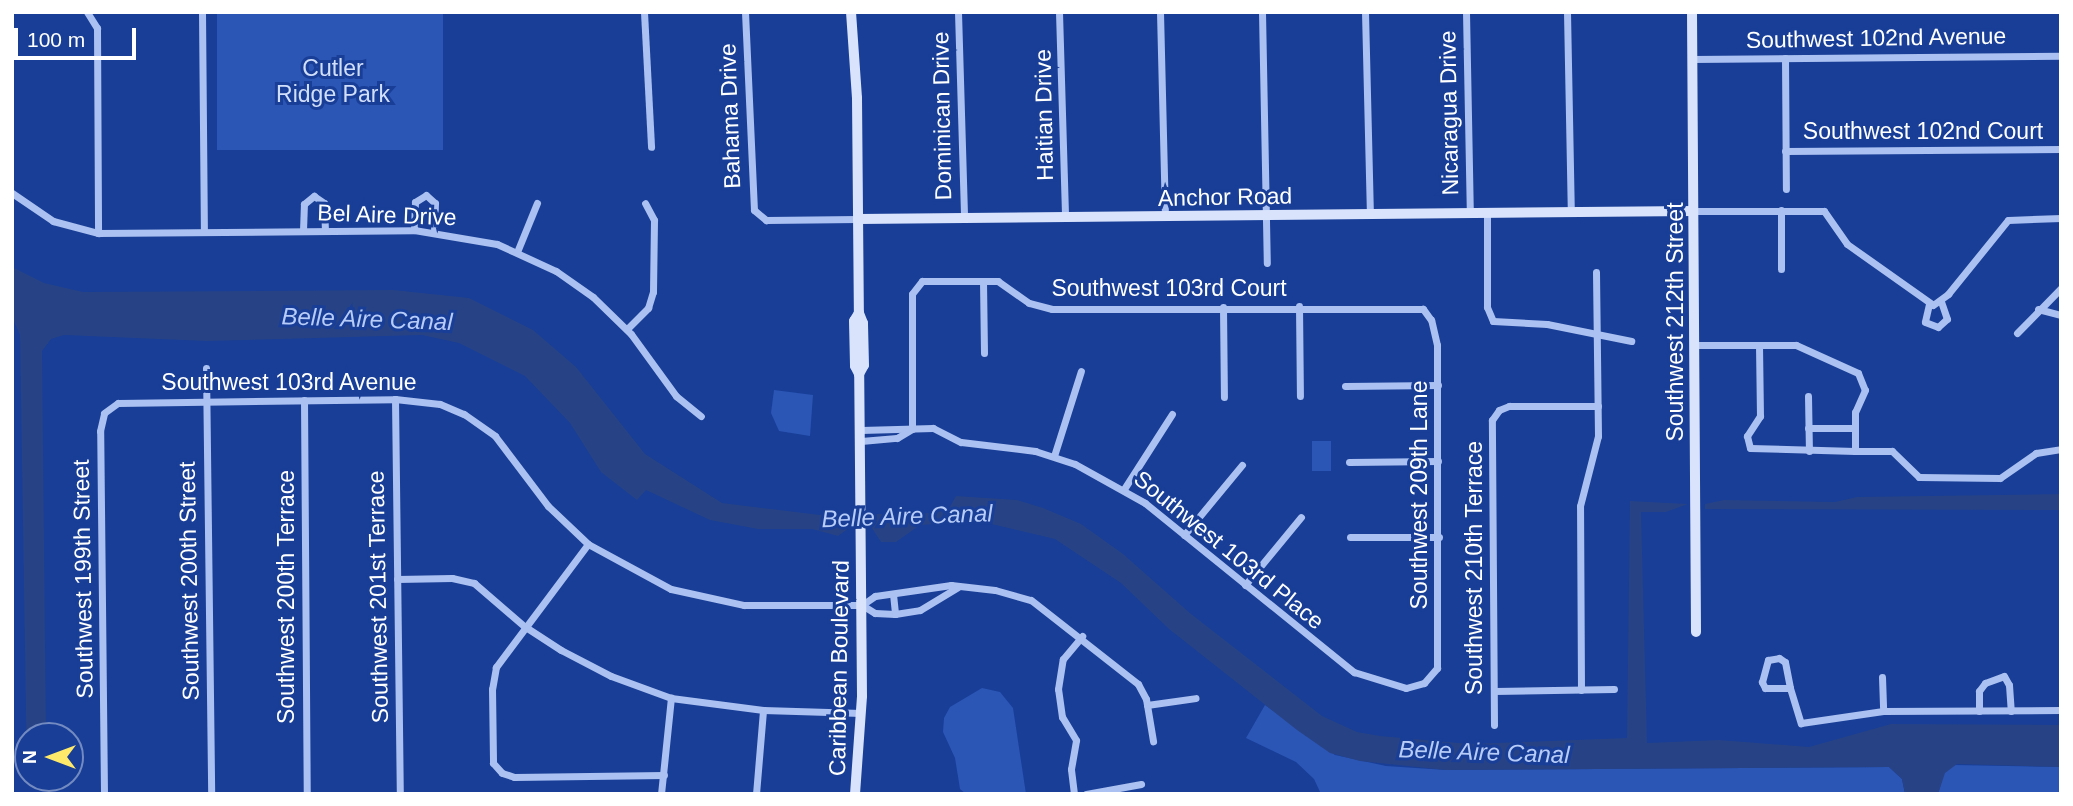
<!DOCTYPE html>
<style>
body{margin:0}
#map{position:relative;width:2073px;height:806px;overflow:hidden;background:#183e97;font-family:Helvetica,sans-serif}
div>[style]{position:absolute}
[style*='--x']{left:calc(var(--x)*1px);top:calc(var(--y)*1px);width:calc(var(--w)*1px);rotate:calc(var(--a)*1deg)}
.green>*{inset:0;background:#2b56b5;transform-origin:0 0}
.water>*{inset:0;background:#274386}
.street>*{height:7px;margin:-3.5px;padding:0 3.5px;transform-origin:3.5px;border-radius:3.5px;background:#abc1f1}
.secondary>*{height:10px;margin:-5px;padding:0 5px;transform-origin:5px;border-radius:5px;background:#d9e3fc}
span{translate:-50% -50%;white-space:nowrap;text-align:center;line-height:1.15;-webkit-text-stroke:6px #183e97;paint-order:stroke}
.street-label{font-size:23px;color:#fff}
.park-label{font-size:23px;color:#d2dffc}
.water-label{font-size:24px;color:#b7ccf8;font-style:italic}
.frame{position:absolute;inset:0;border:14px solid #fff;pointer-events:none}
.north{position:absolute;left:14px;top:722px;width:70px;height:70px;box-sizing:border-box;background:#183e97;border:2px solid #748bc1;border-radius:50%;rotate:270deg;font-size:19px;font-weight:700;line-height:28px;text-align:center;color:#fff}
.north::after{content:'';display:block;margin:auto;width:24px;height:32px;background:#ffe96b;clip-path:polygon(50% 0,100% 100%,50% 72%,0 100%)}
.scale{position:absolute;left:14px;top:28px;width:122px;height:32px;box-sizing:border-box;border:4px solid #fff;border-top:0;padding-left:9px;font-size:21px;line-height:24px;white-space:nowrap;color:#fff;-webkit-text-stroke:5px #183e97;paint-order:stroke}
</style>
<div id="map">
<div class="green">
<i style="left:217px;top:12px;width:226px;height:138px"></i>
<i style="clip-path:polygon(774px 390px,813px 395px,810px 436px,779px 431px,771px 413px)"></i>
<i style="left:1331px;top:441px;width:30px;height:19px;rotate:90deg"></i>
<i style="clip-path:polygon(982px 688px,1000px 692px,1013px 708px,1026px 794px,966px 794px,960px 789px,955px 758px,943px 732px,944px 718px,950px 707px)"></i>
<i style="clip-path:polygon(1265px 705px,1335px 755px,1386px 766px,1446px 770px,1889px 767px,1902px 779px,1905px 794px,1321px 794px,1314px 779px,1296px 762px,1246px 738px)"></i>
<i style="clip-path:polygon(1954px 765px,2061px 767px,2061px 794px,1938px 794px,1944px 773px)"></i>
</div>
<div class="water">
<i style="clip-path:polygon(12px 267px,44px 283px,83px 292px,393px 290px,469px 298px,533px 330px,576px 367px,645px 454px,722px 503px,820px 515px,827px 509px,848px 513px,852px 509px,865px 514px,920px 514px,948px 510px,956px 496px,1017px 500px,1043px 508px,1081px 524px,1123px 554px,1191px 614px,1322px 716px,1357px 732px,1380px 736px,1470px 744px,1627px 738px,1630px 501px,1688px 504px,1666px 512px,1641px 512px,1647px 743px,1719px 740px,1809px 747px,1891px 724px,2061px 725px,2061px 767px,1957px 764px,1945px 773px,1938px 794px,1905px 794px,1902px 779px,1889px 767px,1446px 770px,1360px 761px,1330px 753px,1297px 730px,1169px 629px,1121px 583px,1055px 539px,987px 523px,951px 523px,920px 525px,896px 542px,881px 542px,868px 522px,853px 525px,838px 536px,812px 529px,758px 529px,710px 520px,646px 490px,637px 500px,601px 472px,570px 423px,525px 376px,459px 343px,422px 335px,207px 341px,64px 335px,51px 339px,42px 351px,46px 736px,28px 736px,27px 776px,20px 335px,12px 317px)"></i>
<i style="clip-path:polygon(2061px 494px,2060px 510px,1705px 509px,1705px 504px,1724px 500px,1835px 502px,1857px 497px)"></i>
</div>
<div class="street">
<i style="--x:87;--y:12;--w:19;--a:58"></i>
<i style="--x:97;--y:28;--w:205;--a:89.7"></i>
<i style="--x:202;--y:12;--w:220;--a:89.5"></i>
<i style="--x:644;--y:12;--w:135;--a:87"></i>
<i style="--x:745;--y:12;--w:198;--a:87.4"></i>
<i style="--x:754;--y:210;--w:16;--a:40"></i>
<i style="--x:766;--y:220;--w:92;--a:-0.6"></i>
<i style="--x:958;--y:12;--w:206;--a:88.3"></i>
<i style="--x:1059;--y:12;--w:206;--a:88.3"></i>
<i style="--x:1160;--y:12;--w:205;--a:88.6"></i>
<i style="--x:1262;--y:12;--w:251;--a:88.9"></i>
<i style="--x:1365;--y:12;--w:203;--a:88.6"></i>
<i style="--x:1466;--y:12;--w:201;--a:88.9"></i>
<i style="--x:1567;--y:12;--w:201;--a:88.9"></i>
<i style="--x:1785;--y:58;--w:131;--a:89.6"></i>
<i style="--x:1692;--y:59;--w:369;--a:-0.5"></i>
<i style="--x:1785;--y:151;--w:276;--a:-0.4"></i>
<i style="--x:12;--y:193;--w:50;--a:34.3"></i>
<i style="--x:53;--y:221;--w:47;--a:14.9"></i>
<i style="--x:98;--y:233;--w:316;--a:-0.5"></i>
<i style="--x:414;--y:230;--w:84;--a:9.6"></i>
<i style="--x:497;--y:244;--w:65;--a:24.6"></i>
<i style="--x:556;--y:271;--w:45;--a:35.1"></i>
<i style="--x:593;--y:297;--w:53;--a:44.2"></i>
<i style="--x:631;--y:334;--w:77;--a:54"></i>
<i style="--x:676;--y:396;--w:32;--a:39"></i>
<i style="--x:1781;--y:210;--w:59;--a:90"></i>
<i style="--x:1693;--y:211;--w:131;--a:0"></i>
<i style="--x:1824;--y:211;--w:40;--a:55.1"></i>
<i style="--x:1847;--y:244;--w:105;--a:35.3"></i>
<i style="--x:1933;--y:305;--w:19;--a:-36"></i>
<i style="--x:1948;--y:294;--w:95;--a:-51"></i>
<i style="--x:2008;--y:220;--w:53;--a:-2.2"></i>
<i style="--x:1487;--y:213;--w:94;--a:90"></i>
<i style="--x:1487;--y:307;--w:15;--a:67"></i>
<i style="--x:1493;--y:321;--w:54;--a:3.2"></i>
<i style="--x:1547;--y:324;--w:86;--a:11.4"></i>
<i style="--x:414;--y:230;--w:28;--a:-88"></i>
<i style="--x:415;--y:202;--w:13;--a:-32"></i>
<i style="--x:426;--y:195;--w:12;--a:42"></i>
<i style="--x:435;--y:203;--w:28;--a:92"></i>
<i style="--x:303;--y:231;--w:27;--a:-88"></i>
<i style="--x:304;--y:204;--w:13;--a:-39"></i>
<i style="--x:314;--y:196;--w:12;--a:35"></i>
<i style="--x:324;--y:203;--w:28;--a:88"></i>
<i style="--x:517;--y:252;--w:53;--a:-67.8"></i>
<i style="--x:983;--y:281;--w:72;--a:89.2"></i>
<i style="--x:1929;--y:304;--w:18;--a:103"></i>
<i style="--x:1925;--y:322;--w:14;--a:21"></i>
<i style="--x:1938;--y:327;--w:12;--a:-42"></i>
<i style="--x:1947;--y:319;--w:18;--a:-109"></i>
<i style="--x:1299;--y:306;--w:90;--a:89.4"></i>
<i style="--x:1223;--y:307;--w:90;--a:89.4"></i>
<i style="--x:2038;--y:309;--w:24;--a:15"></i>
<i style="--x:627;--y:329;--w:30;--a:-45"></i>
<i style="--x:648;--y:308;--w:17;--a:-73"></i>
<i style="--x:653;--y:292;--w:72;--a:-89.2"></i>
<i style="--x:654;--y:220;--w:19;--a:-118"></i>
<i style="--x:2017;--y:333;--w:63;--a:-45.6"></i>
<i style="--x:1694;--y:345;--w:102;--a:0"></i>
<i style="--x:1796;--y:345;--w:68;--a:24.3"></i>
<i style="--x:1858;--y:373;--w:18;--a:68"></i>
<i style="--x:1865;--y:390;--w:24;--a:114"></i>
<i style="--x:1855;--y:412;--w:39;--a:90"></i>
<i style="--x:1855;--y:451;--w:37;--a:0"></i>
<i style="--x:1892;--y:451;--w:37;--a:44"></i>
<i style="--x:1919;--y:477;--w:81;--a:0.7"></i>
<i style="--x:2000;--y:478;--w:44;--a:-34.8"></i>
<i style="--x:2036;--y:453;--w:25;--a:-9"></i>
<i style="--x:1759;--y:345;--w:71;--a:89.2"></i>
<i style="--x:1760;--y:416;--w:24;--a:123"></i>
<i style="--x:1747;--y:436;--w:12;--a:76"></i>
<i style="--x:1750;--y:448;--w:105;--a:1.6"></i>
<i style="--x:206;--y:368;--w:426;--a:89.3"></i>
<i style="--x:1345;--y:386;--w:93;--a:-0.6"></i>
<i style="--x:1808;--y:396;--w:55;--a:89"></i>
<i style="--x:395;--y:399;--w:395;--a:89.3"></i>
<i style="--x:304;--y:400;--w:394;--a:89.6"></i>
<i style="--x:1808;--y:428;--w:47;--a:0"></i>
<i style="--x:861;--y:430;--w:72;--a:-1.6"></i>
<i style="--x:933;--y:428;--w:31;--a:27"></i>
<i style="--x:961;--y:442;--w:75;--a:6.9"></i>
<i style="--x:1035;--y:451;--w:42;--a:18"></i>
<i style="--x:1075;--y:464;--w:80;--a:29.1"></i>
<i style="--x:1145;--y:503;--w:269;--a:39"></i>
<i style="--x:1354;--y:672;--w:54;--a:17.1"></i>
<i style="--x:1406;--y:688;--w:19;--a:-16"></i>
<i style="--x:1424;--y:683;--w:20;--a:-49"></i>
<i style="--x:1437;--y:668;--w:323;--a:-90"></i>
<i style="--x:1437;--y:345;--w:26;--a:-103"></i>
<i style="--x:1431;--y:320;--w:14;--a:-126"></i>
<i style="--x:1423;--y:309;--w:371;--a:180"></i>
<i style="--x:1052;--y:309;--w:24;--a:-165"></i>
<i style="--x:1029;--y:303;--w:38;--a:-145"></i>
<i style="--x:998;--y:281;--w:76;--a:180"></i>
<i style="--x:922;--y:281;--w:16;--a:128"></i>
<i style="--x:912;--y:294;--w:135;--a:90"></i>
<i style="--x:861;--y:441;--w:36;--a:-5"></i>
<i style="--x:897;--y:438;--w:17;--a:-31"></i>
<i style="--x:1054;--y:456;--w:89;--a:-72.4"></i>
<i style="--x:1349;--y:462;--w:89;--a:-0.6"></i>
<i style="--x:1124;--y:489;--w:89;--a:-57.4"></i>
<i style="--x:1184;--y:535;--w:91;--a:-50.4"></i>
<i style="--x:1350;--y:537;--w:89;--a:0"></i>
<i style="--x:588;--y:544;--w:154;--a:126.8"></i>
<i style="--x:496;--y:667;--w:22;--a:100"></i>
<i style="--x:492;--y:689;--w:74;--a:89.2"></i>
<i style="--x:493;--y:763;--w:13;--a:48"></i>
<i style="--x:502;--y:773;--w:13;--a:18"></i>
<i style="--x:514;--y:777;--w:150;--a:-0.8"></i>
<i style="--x:397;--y:579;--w:55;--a:-1"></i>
<i style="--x:452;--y:578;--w:23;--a:13"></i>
<i style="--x:474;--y:583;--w:66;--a:40.7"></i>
<i style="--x:524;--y:626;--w:44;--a:33"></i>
<i style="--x:561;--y:650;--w:56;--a:27.5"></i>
<i style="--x:611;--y:676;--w:64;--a:20.1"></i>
<i style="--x:671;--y:698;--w:93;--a:7.4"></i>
<i style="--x:763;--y:710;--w:98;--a:1.8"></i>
<i style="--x:1245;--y:585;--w:88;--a:-50.5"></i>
<i style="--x:893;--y:594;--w:20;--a:84"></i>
<i style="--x:862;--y:605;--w:16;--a:-35"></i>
<i style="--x:875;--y:596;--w:77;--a:-8.2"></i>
<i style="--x:951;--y:585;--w:44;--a:6.5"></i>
<i style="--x:995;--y:590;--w:37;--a:16"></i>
<i style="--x:1031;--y:600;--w:136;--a:38.1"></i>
<i style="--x:1138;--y:684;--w:17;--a:62"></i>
<i style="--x:1146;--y:699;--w:43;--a:80.5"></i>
<i style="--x:1779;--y:658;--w:7;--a:34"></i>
<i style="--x:1785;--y:662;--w:26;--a:79"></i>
<i style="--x:1790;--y:688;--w:25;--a:180"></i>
<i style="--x:1765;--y:688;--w:7;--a:-117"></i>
<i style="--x:1762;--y:682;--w:23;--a:-75"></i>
<i style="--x:1768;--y:660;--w:11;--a:-10"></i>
<i style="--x:1882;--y:677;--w:34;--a:88"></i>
<i style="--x:1790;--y:688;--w:37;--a:73"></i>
<i style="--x:1801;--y:723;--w:83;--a:-8.3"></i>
<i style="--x:1883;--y:711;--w:178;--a:-0.3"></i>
<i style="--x:1581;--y:690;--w:184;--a:-90.3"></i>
<i style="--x:1580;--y:506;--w:72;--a:-75.6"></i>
<i style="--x:1598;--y:436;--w:164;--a:-90.7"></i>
<i style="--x:1494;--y:691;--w:120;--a:-1"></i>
<i style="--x:1147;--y:705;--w:49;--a:-8.1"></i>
<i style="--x:1979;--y:711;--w:20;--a:-90"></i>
<i style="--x:1979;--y:691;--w:10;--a:-53"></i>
<i style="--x:1985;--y:683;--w:20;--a:-20"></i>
<i style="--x:2004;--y:676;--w:10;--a:61"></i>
<i style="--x:2009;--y:685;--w:26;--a:86"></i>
<i style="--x:1494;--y:725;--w:305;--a:-90.4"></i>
<i style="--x:1492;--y:420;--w:12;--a:-55"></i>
<i style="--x:1499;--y:410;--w:11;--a:-22"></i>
<i style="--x:1509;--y:406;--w:89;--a:0"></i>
<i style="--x:104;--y:794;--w:363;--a:-90.6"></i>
<i style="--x:100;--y:431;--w:18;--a:-77"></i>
<i style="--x:104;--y:413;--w:17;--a:-36"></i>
<i style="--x:118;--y:403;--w:277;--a:-0.8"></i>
<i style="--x:395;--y:399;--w:45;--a:6.3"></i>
<i style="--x:440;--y:404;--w:26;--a:23"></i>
<i style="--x:464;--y:414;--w:38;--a:35"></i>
<i style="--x:495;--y:436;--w:88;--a:52.9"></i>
<i style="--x:548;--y:506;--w:55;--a:43.5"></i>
<i style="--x:588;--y:544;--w:94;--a:28.5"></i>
<i style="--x:671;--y:589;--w:75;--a:12.4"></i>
<i style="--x:744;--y:605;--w:118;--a:0"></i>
<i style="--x:862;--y:605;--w:15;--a:32"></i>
<i style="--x:875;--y:613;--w:20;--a:3"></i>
<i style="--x:895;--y:614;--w:25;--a:-9"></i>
<i style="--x:920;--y:610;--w:44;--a:-31.2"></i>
<i style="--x:661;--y:794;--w:97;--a:-84.1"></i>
<i style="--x:756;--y:794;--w:84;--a:-85.2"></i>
<i style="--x:1074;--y:794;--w:25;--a:-97"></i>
<i style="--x:1071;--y:769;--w:29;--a:-80"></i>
<i style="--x:1076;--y:740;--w:27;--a:-121"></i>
<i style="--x:1062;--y:717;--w:28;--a:-98"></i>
<i style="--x:1058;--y:689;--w:30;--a:-81"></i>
<i style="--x:1063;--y:659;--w:30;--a:-50"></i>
<i style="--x:1086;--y:794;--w:56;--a:-10.3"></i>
</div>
<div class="secondary">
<i style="--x:851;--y:12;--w:86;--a:86"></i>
<i style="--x:857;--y:98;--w:215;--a:89.5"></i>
<i style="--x:859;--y:313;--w:9;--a:122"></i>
<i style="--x:854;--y:321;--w:45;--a:88.7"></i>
<i style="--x:855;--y:366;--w:9;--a:63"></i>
<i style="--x:1692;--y:12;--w:620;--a:89.63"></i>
<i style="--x:858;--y:219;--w:835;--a:-0.55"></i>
<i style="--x:855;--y:794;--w:98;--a:-85.9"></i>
<i style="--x:862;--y:696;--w:322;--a:-90.5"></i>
<i style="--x:859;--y:374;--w:10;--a:-61"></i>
<i style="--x:864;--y:365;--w:42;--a:-91.4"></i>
<i style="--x:863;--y:323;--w:11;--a:-112"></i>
</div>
<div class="street-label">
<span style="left:1876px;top:38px;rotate:-1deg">Southwest 102nd Avenue</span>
<span style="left:1449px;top:113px;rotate:-91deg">Nicaragua Drive</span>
<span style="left:1044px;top:115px;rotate:-91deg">Haitian Drive</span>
<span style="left:730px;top:116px;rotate:-92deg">Bahama Drive</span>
<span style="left:942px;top:116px;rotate:-91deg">Dominican Drive</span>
<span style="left:1923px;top:131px">Southwest 102nd Court</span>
<span style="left:1225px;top:197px;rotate:-1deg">Anchor Road</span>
<span style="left:387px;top:215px;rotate:2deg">Bel Aire Drive</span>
<span style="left:1169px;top:288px">Southwest 103rd Court</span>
<span style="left:1675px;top:322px;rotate:-90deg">Southwest 212th Street</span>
<span style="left:289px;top:382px">Southwest 103rd Avenue</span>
<span style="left:1419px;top:495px;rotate:-90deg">Southwest 209th Lane</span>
<span style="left:1229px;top:550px;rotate:39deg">Southwest 103rd Place</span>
<span style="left:1474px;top:568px;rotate:-90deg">Southwest 210th Terrace</span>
<span style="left:83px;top:579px;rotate:-91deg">Southwest 199th Street</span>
<span style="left:189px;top:581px;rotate:-91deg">Southwest 200th Street</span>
<span style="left:286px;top:597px;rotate:-90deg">Southwest 200th Terrace</span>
<span style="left:378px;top:597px;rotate:-91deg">Southwest 201st Terrace</span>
<span style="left:839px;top:668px;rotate:-89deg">Caribbean Boulevard</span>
</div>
<div class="park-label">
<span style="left:333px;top:81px">Cutler<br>Ridge Park</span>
</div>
<div class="water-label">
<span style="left:367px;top:319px;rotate:2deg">Belle Aire Canal</span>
<span style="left:907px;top:516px;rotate:-2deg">Belle Aire Canal</span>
<span style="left:1484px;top:752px;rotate:2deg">Belle Aire Canal</span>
</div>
<div class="frame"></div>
<div class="north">N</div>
<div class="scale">100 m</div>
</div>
